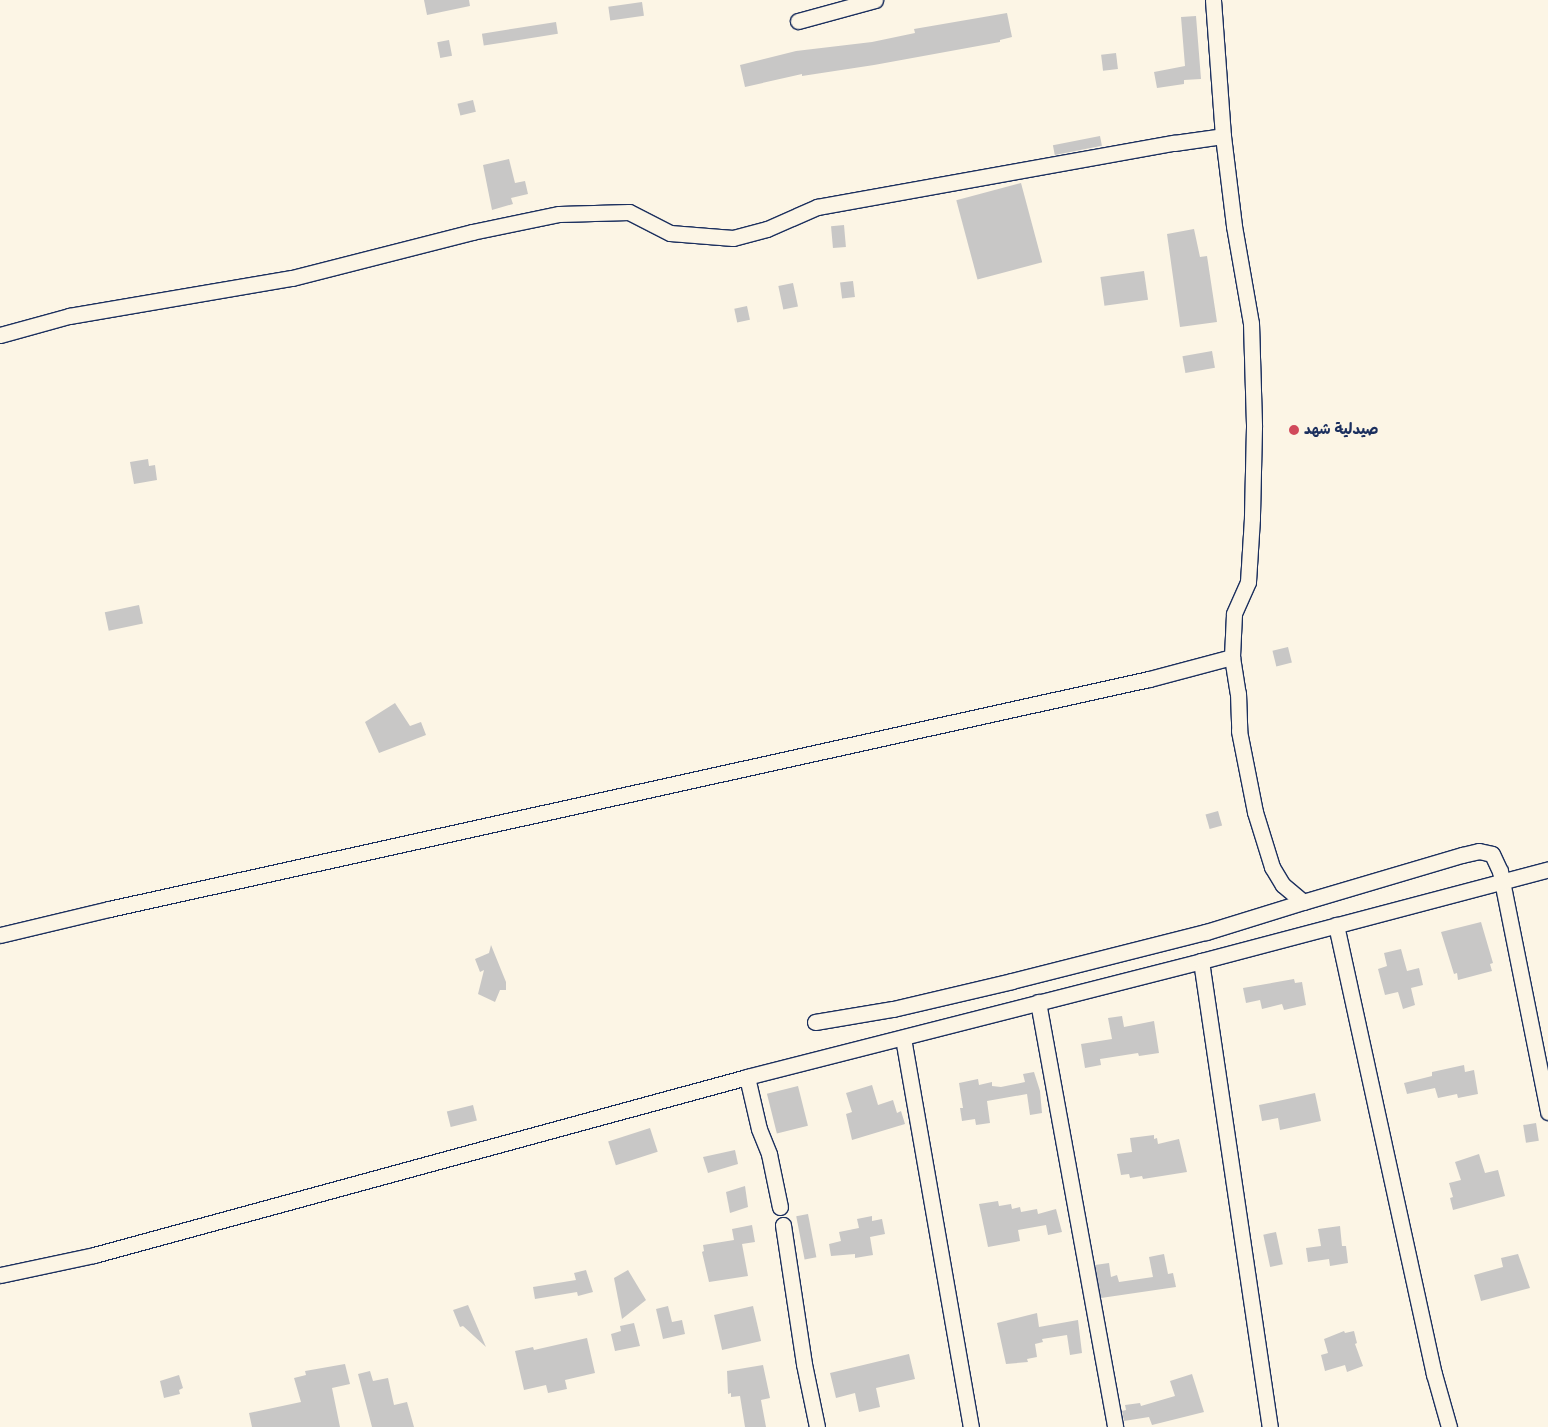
<!DOCTYPE html>
<meta charset="utf-8">
<style>
body{margin:0}
#map{position:relative;width:1548px;height:1427px;overflow:hidden;background:#fcf5e5;font-family:Sriracha,"Playpen Sans Arabic",sans-serif}
div>[style]{position:absolute}
[style*='--x']{left:calc(var(--x)*1px);top:calc(var(--y)*1px);width:calc(var(--w)*1px);rotate:calc(var(--a)*1deg)}
.building>*{inset:0;background:#c8c7c6;transform-origin:0 0}
.roads{filter:drop-shadow(1px 0 #1b2f5e) drop-shadow(-1px 0 #1b2f5e) drop-shadow(0 1px #1b2f5e) drop-shadow(0 -1px #1b2f5e)}
.street>*{height:15px;margin:-7.5px;padding:0 7.5px;transform-origin:7.5px;border-radius:7.5px;background:#fcf5e5}
.dots>*{width:14px;height:14px;translate:-50% -50%;box-sizing:border-box;border:2px solid #fcf5e5;border-radius:50%}
span{translate:-50% -50%;white-space:nowrap;text-align:center;line-height:1.15;-webkit-text-stroke:4px #fcf5e5;paint-order:stroke}
.poi-label{font-size:15px;color:#1b2f5e;font-weight:700}
.left{translate:0 -50%;text-align:left}
</style>
<div id="map">
<div class="building">
<i style="clip-path:polygon(424px 0,469px 0,470px 6px,427px 15px)"></i>
<i style="left:642px;top:2px;width:14px;height:34px;rotate:82deg"></i>
<i style="clip-path:polygon(1007px 13px,1012px 37px,1000px 40px,1000px 42px,874px 65px,802px 76px,802px 74px,745px 87px,740px 65px,796px 51px,872px 42px,915px 33px,914px 29px)"></i>
<i style="clip-path:polygon(1196px 16px,1201px 79px,1184px 80px,1184px 84px,1157px 88px,1154px 72px,1185px 66px,1181px 17px)"></i>
<i style="left:556px;top:22px;width:12px;height:75px;rotate:81deg"></i>
<i style="left:449px;top:40px;width:16px;height:12px;rotate:79deg"></i>
<i style="left:1116px;top:53px;width:16px;height:15px;rotate:83deg"></i>
<i style="left:473px;top:100px;width:12px;height:16px;rotate:76deg"></i>
<i style="left:1100px;top:136px;width:10px;height:48px;rotate:79deg"></i>
<i style="clip-path:polygon(509px 159px,515px 183px,525px 181px,528px 194px,511px 198px,513px 204px,492px 210px,483px 165px)"></i>
<i style="left:1021px;top:183px;width:82px;height:67px;rotate:75deg"></i>
<i style="left:844px;top:225px;width:22px;height:13px;rotate:85deg"></i>
<i style="clip-path:polygon(1194px 229px,1200px 257px,1207px 256px,1217px 322px,1180px 327px,1167px 234px)"></i>
<i style="left:1144px;top:271px;width:29px;height:44px;rotate:82deg"></i>
<i style="left:853px;top:281px;width:16px;height:13px;rotate:83deg"></i>
<i style="left:793px;top:283px;width:24px;height:15px;rotate:78deg"></i>
<i style="left:747px;top:306px;width:14px;height:13px;rotate:78deg"></i>
<i style="left:1212px;top:351px;width:17px;height:30px;rotate:80deg"></i>
<i style="clip-path:polygon(148px 459px,149px 466px,155px 465px,157px 480px,134px 484px,130px 462px)"></i>
<i style="left:139px;top:605px;width:19px;height:35px;rotate:78deg"></i>
<i style="left:1288px;top:647px;width:16px;height:16px;rotate:76deg"></i>
<i style="clip-path:polygon(395px 703px,410px 726px,421px 722px,426px 735px,379px 753px,365px 722px)"></i>
<i style="left:1218px;top:811px;width:15px;height:13px;rotate:74deg"></i>
<i style="clip-path:polygon(1481px 922px,1493px 963px,1490px 964px,1492px 971px,1458px 980px,1457px 973px,1454px 974px,1441px 932px)"></i>
<i style="clip-path:polygon(491px 945px,506px 982px,506px 990px,500px 990px,495px 1002px,478px 994px,484px 970px,480px 972px,475px 959px,489px 953px)"></i>
<i style="clip-path:polygon(1401px 949px,1407px 971px,1419px 968px,1423px 985px,1411px 988px,1415px 1005px,1403px 1009px,1398px 992px,1385px 995px,1378px 969px,1387px 966px,1384px 953px)"></i>
<i style="clip-path:polygon(1294px 979px,1295px 983px,1302px 982px,1306px 1005px,1284px 1010px,1282px 1004px,1262px 1009px,1260px 1000px,1246px 1003px,1243px 988px)"></i>
<i style="clip-path:polygon(1122px 1016px,1124px 1027px,1154px 1021px,1159px 1053px,1139px 1056px,1138px 1053px,1100px 1059px,1101px 1065px,1085px 1068px,1081px 1044px,1112px 1039px,1108px 1018px)"></i>
<i style="clip-path:polygon(1464px 1065px,1465px 1072px,1474px 1070px,1478px 1094px,1458px 1098px,1457px 1094px,1438px 1098px,1435px 1088px,1407px 1094px,1404px 1083px,1432px 1076px,1432px 1072px)"></i>
<i style="clip-path:polygon(1034px 1072px,1040px 1091px,1042px 1113px,1030px 1115px,1027px 1094px,987px 1101px,990px 1123px,976px 1125px,975px 1119px,962px 1121px,960px 1108px,963px 1108px,959px 1083px,978px 1079px,979px 1085px,992px 1082px,992px 1086px,1001px 1087px,1025px 1082px,1023px 1074px)"></i>
<i style="clip-path:polygon(872px 1085px,878px 1105px,893px 1100px,897px 1113px,901px 1111px,905px 1124px,852px 1140px,846px 1114px,852px 1112px,846px 1093px)"></i>
<i style="left:798px;top:1086px;width:41px;height:32px;rotate:76deg"></i>
<i style="clip-path:polygon(1315px 1093px,1321px 1121px,1280px 1130px,1278px 1118px,1262px 1121px,1259px 1105px)"></i>
<i style="left:473px;top:1105px;width:16px;height:27px;rotate:76deg"></i>
<i style="left:1536px;top:1123px;width:18px;height:13px;rotate:81deg"></i>
<i style="left:650px;top:1128px;width:25px;height:44px;rotate:72deg"></i>
<i style="clip-path:polygon(1154px 1135px,1154px 1139px,1157px 1138px,1158px 1144px,1179px 1139px,1187px 1172px,1143px 1179px,1142px 1176px,1130px 1178px,1129px 1174px,1121px 1175px,1117px 1154px,1132px 1152px,1130px 1138px)"></i>
<i style="clip-path:polygon(735px 1150px,738px 1164px,708px 1173px,703px 1157px)"></i>
<i style="clip-path:polygon(1479px 1154px,1485px 1173px,1498px 1170px,1505px 1196px,1453px 1210px,1450px 1198px,1453px 1197px,1449px 1183px,1461px 1180px,1455px 1162px)"></i>
<i style="clip-path:polygon(745px 1186px,748px 1207px,730px 1213px,726px 1192px)"></i>
<i style="clip-path:polygon(998px 1201px,999px 1206px,1011px 1204px,1012px 1209px,1020px 1207px,1021px 1212px,1037px 1209px,1038px 1214px,1056px 1209px,1062px 1232px,1048px 1235px,1046px 1225px,1018px 1230px,1020px 1241px,988px 1247px,979px 1204px)"></i>
<i style="left:808px;top:1214px;width:44px;height:12px;rotate:79deg"></i>
<i style="clip-path:polygon(872px 1216px,872px 1221px,882px 1219px,885px 1234px,870px 1237px,873px 1255px,855px 1258px,855px 1254px,831px 1256px,829px 1244px,841px 1241px,839px 1232px,859px 1228px,857px 1219px)"></i>
<i style="clip-path:polygon(752px 1225px,755px 1242px,742px 1244px,748px 1276px,709px 1282px,702px 1252px,704px 1251px,703px 1245px,734px 1240px,732px 1229px)"></i>
<i style="clip-path:polygon(1340px 1226px,1342px 1246px,1346px 1246px,1348px 1263px,1330px 1266px,1329px 1259px,1308px 1262px,1306px 1248px,1321px 1246px,1318px 1229px)"></i>
<i style="left:1276px;top:1232px;width:33px;height:13px;rotate:78deg"></i>
<i style="clip-path:polygon(1164px 1254px,1168px 1274px,1173px 1273px,1176px 1287px,1101px 1298px,1095px 1265px,1109px 1263px,1111px 1277px,1117px 1275px,1119px 1282px,1153px 1277px,1149px 1257px)"></i>
<i style="clip-path:polygon(1518px 1254px,1530px 1288px,1481px 1301px,1474px 1275px,1503px 1267px,1501px 1258px)"></i>
<i style="clip-path:polygon(586px 1270px,593px 1292px,578px 1296px,577px 1292px,535px 1299px,533px 1287px,576px 1280px,574px 1273px)"></i>
<i style="clip-path:polygon(628px 1270px,646px 1300px,622px 1319px,614px 1278px)"></i>
<i style="clip-path:polygon(468px 1305px,486px 1347px,463px 1326px,460px 1327px,453px 1310px)"></i>
<i style="clip-path:polygon(668px 1306px,672px 1322px,682px 1320px,685px 1334px,663px 1339px,656px 1309px)"></i>
<i style="left:753px;top:1306px;width:36px;height:40px;rotate:77deg"></i>
<i style="clip-path:polygon(1037px 1313px,1039px 1327px,1078px 1320px,1082px 1353px,1070px 1355px,1067px 1335px,1042px 1339px,1043px 1342px,1035px 1344px,1037px 1357px,1027px 1359px,1028px 1362px,1006px 1364px,997px 1323px)"></i>
<i style="clip-path:polygon(634px 1323px,640px 1346px,615px 1351px,611px 1334px,621px 1331px,620px 1326px)"></i>
<i style="clip-path:polygon(1344px 1331px,1345px 1333px,1354px 1331px,1357px 1343px,1355px 1344px,1363px 1366px,1347px 1372px,1345px 1365px,1325px 1371px,1321px 1355px,1328px 1353px,1324px 1339px)"></i>
<i style="clip-path:polygon(587px 1338px,595px 1373px,565px 1380px,567px 1389px,548px 1393px,546px 1385px,524px 1390px,515px 1351px,533px 1347px,534px 1350px)"></i>
<i style="clip-path:polygon(909px 1354px,915px 1379px,876px 1388px,880px 1407px,859px 1412px,855px 1393px,836px 1398px,830px 1373px)"></i>
<i style="clip-path:polygon(345px 1364px,350px 1384px,332px 1388px,340px 1427px,252px 1427px,249px 1413px,301px 1402px,294px 1378px,306px 1375px,305px 1371px)"></i>
<i style="clip-path:polygon(763px 1365px,770px 1398px,761px 1400px,766px 1427px,745px 1427px,740px 1396px,731px 1397px,731px 1393px,728px 1394px,727px 1371px)"></i>
<i style="clip-path:polygon(370px 1371px,373px 1381px,388px 1378px,394px 1405px,407px 1402px,414px 1427px,372px 1427px,358px 1374px)"></i>
<i style="clip-path:polygon(1192px 1374px,1204px 1412px,1152px 1425px,1149px 1417px,1124px 1421px,1122px 1411px,1126px 1410px,1125px 1405px,1140px 1403px,1141px 1406px,1175px 1396px,1170px 1381px)"></i>
<i style="clip-path:polygon(179px 1375px,183px 1388px,179px 1390px,180px 1394px,164px 1398px,160px 1381px)"></i>
</div>
<div class="roads">
<div class="street">
<i style="--x:1213;--y:0;--w:136;--a:85.8"></i>
<i style="--x:1223;--y:136;--w:91;--a:83"></i>
<i style="--x:1234;--y:226;--w:98;--a:80.1"></i>
<i style="--x:1251;--y:323;--w:104;--a:88.3"></i>
<i style="--x:1254;--y:427;--w:91;--a:91.3"></i>
<i style="--x:1252;--y:518;--w:64;--a:93.6"></i>
<i style="--x:1248;--y:582;--w:35;--a:114"></i>
<i style="--x:1234;--y:614;--w:43;--a:92.7"></i>
<i style="--x:1232;--y:657;--w:36;--a:81"></i>
<i style="--x:1238;--y:693;--w:38;--a:88"></i>
<i style="--x:1239;--y:731;--w:83;--a:78.8"></i>
<i style="--x:1255;--y:812;--w:58;--a:72.8"></i>
<i style="--x:1272;--y:867;--w:21;--a:59"></i>
<i style="--x:1283;--y:885;--w:26;--a:40"></i>
<i style="--x:1303;--y:902;--w:166;--a:-16.5"></i>
<i style="--x:1462;--y:855;--w:17;--a:-13"></i>
<i style="--x:1479;--y:851;--w:13;--a:13"></i>
<i style="--x:1492;--y:854;--w:19;--a:65"></i>
<i style="--x:1500;--y:871;--w:246;--a:78.7"></i>
<i style="--x:798;--y:21;--w:80;--a:-15.3"></i>
<i style="--x:0;--y:335;--w:72;--a:-15.4"></i>
<i style="--x:69;--y:316;--w:226;--a:-9.7"></i>
<i style="--x:292;--y:278;--w:186;--a:-14.3"></i>
<i style="--x:472;--y:232;--w:89;--a:-11.7"></i>
<i style="--x:559;--y:214;--w:70;--a:-1.6"></i>
<i style="--x:629;--y:212;--w:46;--a:27.1"></i>
<i style="--x:670;--y:233;--w:63;--a:4.5"></i>
<i style="--x:733;--y:238;--w:35;--a:-15"></i>
<i style="--x:767;--y:229;--w:55;--a:-23.7"></i>
<i style="--x:817;--y:207;--w:363;--a:-10.2"></i>
<i style="--x:1174;--y:143;--w:49;--a:-8.1"></i>
<i style="--x:1336;--y:925;--w:460;--a:77.7"></i>
<i style="--x:1434;--y:1374;--w:55;--a:74.2"></i>
<i style="--x:0;--y:935;--w:112;--a:-13.4"></i>
<i style="--x:109;--y:909;--w:1065;--a:-12.47"></i>
<i style="--x:1149;--y:679;--w:86;--a:-14.8"></i>
<i style="--x:1201;--y:961;--w:471;--a:81.6"></i>
<i style="--x:1038;--y:1002;--w:432;--a:79.7"></i>
<i style="--x:815;--y:1022;--w:79;--a:-9.5"></i>
<i style="--x:893;--y:1009;--w:122;--a:-13.2"></i>
<i style="--x:1012;--y:981;--w:200;--a:-14.2"></i>
<i style="--x:1206;--y:932;--w:102;--a:-17.2"></i>
<i style="--x:903;--y:1038;--w:395;--a:80.1"></i>
<i style="--x:747;--y:1077;--w:53;--a:77"></i>
<i style="--x:759;--y:1129;--w:27;--a:68"></i>
<i style="--x:769;--y:1154;--w:54;--a:78.3"></i>
<i style="--x:783;--y:1225;--w:141;--a:81.4"></i>
<i style="--x:804;--y:1364;--w:64;--a:78.3"></i>
<i style="--x:0;--y:1275;--w:96;--a:-12"></i>
<i style="--x:94;--y:1255;--w:677;--a:-15.25"></i>
<i style="--x:747;--y:1077;--w:469;--a:-14.3"></i>
<i style="--x:1201;--y:961;--w:359;--a:-14.8"></i>
</div>
</div>
<div class="dots">
<i style="left:1294px;top:430px;background:#d1495b"></i>
</div>
<div class="poi-label">
<span class="left" style="left:1304px;top:430px">صيدلية شهد</span>
</div>
</div>
